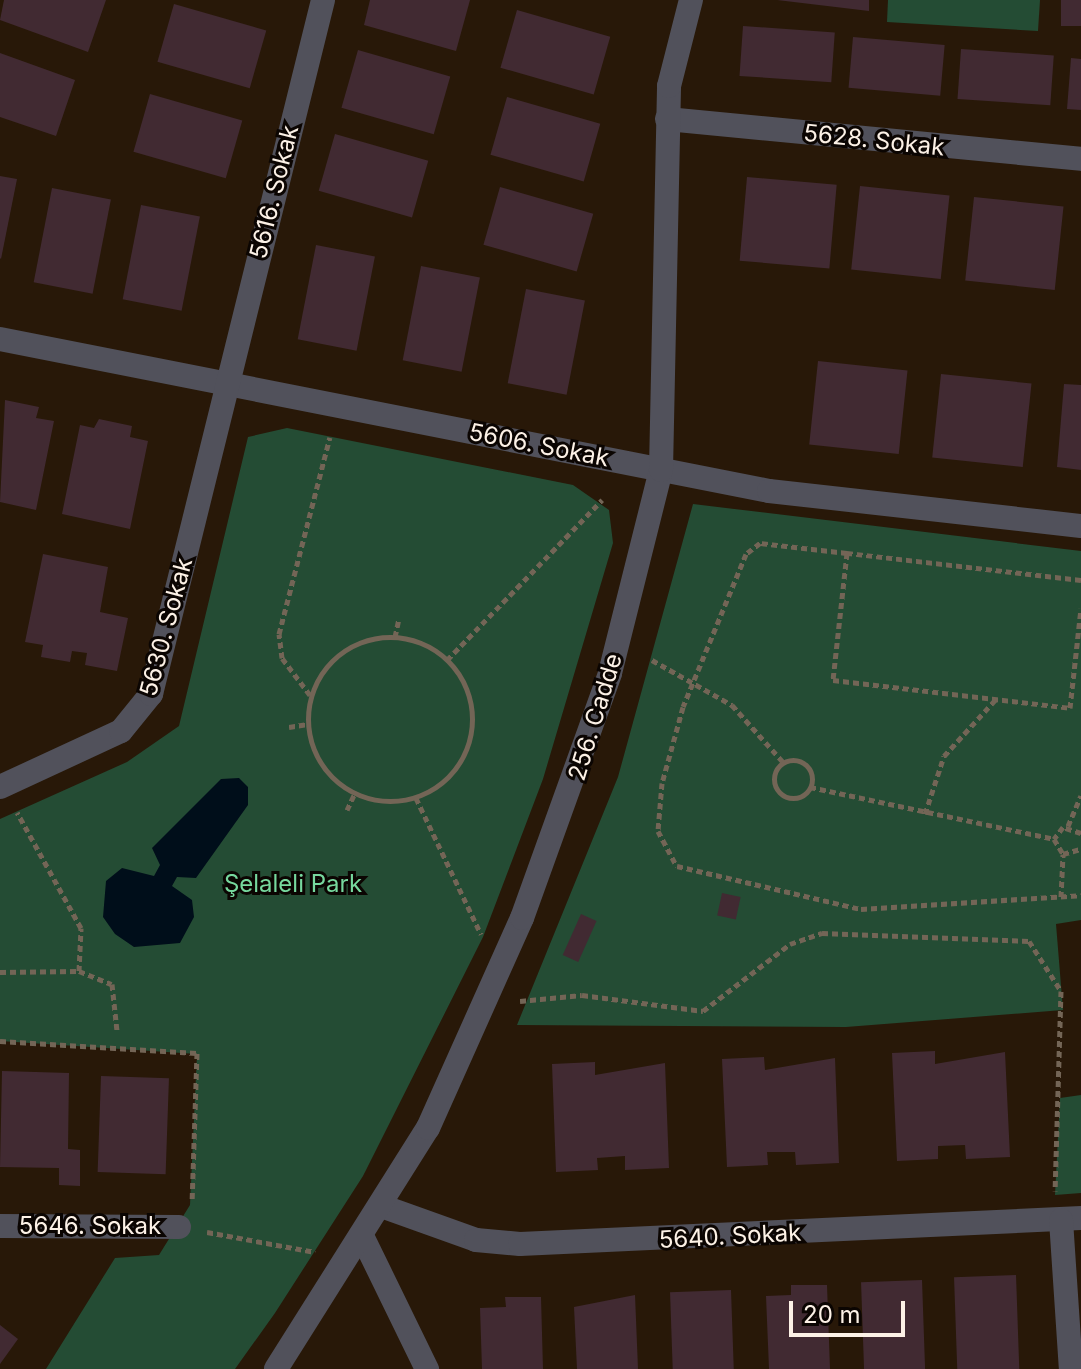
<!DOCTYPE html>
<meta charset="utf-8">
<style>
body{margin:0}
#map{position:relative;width:1081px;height:1369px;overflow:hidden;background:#281808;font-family:Inter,sans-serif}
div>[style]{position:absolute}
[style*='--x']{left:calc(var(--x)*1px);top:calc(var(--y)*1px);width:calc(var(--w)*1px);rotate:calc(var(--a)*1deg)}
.green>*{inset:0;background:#244c34}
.water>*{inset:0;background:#000e1a}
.building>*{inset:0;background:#412a32;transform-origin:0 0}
.path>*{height:5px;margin-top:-2.5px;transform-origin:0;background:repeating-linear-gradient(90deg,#736556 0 6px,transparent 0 10px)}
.path>.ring{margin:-2.5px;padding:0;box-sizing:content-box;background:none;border:5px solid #736556;border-radius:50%}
.minor>*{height:24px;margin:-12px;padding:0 12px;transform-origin:12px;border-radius:12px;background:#51515b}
span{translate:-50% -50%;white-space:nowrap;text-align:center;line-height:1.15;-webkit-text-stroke:6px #0b0502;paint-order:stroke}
.street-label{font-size:24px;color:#fcf1e6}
.park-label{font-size:24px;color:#77d89e}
.scale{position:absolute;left:789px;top:1301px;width:116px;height:36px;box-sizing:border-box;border:4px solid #fcf1e6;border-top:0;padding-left:10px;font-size:24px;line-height:28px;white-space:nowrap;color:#fcf1e6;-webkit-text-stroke:6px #0b0502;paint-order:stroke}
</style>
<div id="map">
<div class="green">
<i style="clip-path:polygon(888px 0,1040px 0,1038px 31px,887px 22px)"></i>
<i style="clip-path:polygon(287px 428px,573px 485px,609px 510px,613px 543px,543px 779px,483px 937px,363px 1176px,275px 1313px,235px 1369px,46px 1369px,115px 1258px,159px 1255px,190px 1205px,197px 1054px,0 1041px,0 819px,127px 762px,179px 726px,248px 437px)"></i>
<i style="clip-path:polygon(693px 504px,1081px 551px,1081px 920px,1056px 924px,1063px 1010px,846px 1027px,517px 1025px,618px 777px)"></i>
<i style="clip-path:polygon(1081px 1095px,1081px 1193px,1055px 1195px,1060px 1098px)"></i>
</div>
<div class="water">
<i style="clip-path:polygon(239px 778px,248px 787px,248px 805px,196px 878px,177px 877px,172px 886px,192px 900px,194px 917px,180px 943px,134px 947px,115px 934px,103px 917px,106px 881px,122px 868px,154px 876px,160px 865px,152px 848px,221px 779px)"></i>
</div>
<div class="building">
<i style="clip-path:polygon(4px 0,106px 0,88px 52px,0 20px)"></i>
<i style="clip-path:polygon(370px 0,470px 0,456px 51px,364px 25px)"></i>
<i style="clip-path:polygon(777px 0,869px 0,869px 11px)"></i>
<i style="left:1061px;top:0;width:20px;height:26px"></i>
<i style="left:174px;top:4px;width:96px;height:60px;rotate:16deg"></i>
<i style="left:517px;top:10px;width:97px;height:60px;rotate:16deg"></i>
<i style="left:743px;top:26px;width:92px;height:50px;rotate:4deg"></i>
<i style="left:853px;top:37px;width:92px;height:51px;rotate:5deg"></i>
<i style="left:961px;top:49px;width:93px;height:50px;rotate:4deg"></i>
<i style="left:358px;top:50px;width:96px;height:60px;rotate:16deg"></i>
<i style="clip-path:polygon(0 53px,75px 80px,56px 136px,0 117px)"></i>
<i style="clip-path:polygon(1071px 58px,1081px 59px,1081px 110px,1067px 109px)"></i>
<i style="left:150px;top:94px;width:96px;height:60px;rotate:16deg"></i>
<i style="left:507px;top:97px;width:97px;height:60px;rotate:16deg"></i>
<i style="left:335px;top:134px;width:97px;height:59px;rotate:16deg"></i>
<i style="clip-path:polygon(0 176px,17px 179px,1px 259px,0 258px)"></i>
<i style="left:747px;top:177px;width:90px;height:84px;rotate:5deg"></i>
<i style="left:860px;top:186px;width:90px;height:84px;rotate:6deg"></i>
<i style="left:500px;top:187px;width:97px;height:60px;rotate:16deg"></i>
<i style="left:52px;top:188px;width:60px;height:96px;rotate:11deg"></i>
<i style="left:974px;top:197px;width:90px;height:84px;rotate:6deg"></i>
<i style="left:141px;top:205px;width:60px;height:96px;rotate:11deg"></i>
<i style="left:316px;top:245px;width:60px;height:96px;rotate:11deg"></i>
<i style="left:421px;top:266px;width:60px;height:96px;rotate:11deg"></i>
<i style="left:526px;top:289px;width:60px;height:96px;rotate:11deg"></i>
<i style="left:818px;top:361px;width:90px;height:84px;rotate:6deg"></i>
<i style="left:941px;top:374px;width:91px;height:84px;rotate:6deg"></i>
<i style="clip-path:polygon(1064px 384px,1081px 385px,1081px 470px,1057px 467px)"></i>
<i style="clip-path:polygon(5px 400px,39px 407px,36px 418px,54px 421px,36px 510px,0 502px)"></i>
<i style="clip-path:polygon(99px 419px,132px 426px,130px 437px,148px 441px,130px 529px,62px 514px,80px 425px,94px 428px)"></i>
<i style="clip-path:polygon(43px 554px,108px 567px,100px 612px,128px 618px,117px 671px,85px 665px,87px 653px,72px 651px,70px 662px,41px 657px,43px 645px,25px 642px)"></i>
<i style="left:722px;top:893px;width:19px;height:23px;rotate:12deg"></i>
<i style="left:581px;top:914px;width:17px;height:45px;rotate:24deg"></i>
<i style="clip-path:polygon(935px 1051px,935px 1064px,1005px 1052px,1010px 1157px,966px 1159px,965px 1145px,938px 1146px,938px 1159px,897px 1161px,892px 1053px)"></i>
<i style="clip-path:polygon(764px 1057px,765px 1070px,835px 1058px,839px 1163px,796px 1165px,795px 1152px,767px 1152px,768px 1165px,727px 1167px,722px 1059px)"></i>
<i style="clip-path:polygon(595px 1062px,595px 1075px,665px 1063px,669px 1168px,625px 1170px,625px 1156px,597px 1158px,598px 1170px,556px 1172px,552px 1064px)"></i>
<i style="clip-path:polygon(2px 1071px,69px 1073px,68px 1149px,80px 1150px,80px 1186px,59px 1185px,59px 1168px,0 1167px)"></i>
<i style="left:101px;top:1076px;width:68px;height:96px;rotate:2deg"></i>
<i style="left:1016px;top:1275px;width:94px;height:62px;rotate:88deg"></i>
<i style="left:922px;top:1280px;width:89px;height:61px;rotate:88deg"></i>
<i style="clip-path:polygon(791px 1285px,827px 1285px,830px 1369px,769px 1369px,766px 1296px,791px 1295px)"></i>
<i style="left:731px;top:1290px;width:79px;height:61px;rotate:88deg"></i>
<i style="clip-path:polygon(635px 1295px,638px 1369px,577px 1369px,574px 1307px)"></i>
<i style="clip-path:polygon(505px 1297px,541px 1297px,543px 1369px,482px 1369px,480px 1308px,506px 1307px)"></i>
<i style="clip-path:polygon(0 1325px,18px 1339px,0 1364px)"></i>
</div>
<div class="path">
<i style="--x:847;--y:553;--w:88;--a:-173.4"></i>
<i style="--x:760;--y:543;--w:18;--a:142"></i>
<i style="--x:746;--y:554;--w:165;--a:112.4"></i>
<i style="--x:683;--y:707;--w:79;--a:105.4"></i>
<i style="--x:662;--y:783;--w:48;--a:94.8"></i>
<i style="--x:658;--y:831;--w:40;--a:62"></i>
<i style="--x:677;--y:866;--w:189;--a:13.2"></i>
<i style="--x:861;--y:909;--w:220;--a:-3.6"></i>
<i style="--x:1081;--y:580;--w:236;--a:-173.4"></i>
<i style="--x:847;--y:553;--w:128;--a:96.3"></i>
<i style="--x:833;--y:680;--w:239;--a:6.7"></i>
<i style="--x:1070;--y:708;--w:100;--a:-83.7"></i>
<i class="ring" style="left:308px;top:637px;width:159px;height:159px"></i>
<i style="--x:395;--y:637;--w:19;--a:-78"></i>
<i style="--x:447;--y:660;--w:223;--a:-45.9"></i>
<i style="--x:652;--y:660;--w:92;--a:29.4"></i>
<i style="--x:732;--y:705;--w:78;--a:48.1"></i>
<i style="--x:310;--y:695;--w:46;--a:-127.1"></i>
<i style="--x:282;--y:658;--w:24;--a:-97"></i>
<i style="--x:279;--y:634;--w:203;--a:-75.5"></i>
<i style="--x:289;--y:727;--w:19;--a:-9"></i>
<i class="ring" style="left:774px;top:760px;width:33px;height:33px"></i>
<i style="--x:810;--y:787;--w:249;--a:12"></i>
<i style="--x:416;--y:798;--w:151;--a:64.5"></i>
<i style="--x:347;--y:810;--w:19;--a:-65"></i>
<i style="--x:925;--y:814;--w:61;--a:-71.9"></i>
<i style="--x:944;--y:756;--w:77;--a:-47.6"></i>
<i style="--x:1068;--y:826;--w:33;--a:-67"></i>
<i style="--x:1081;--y:833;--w:19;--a:-162"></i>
<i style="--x:1063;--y:827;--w:15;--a:127"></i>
<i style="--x:1054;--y:839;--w:17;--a:59"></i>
<i style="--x:1063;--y:854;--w:19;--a:-16"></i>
<i style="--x:1061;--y:897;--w:43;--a:-87.3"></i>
<i style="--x:79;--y:971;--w:35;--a:22"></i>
<i style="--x:112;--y:984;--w:47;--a:83.9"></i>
<i style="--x:0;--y:972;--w:79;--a:-0.7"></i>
<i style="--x:79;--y:971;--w:43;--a:-87.3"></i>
<i style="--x:81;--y:928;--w:132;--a:-118.9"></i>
<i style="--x:520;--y:1001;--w:62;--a:-5.5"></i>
<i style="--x:582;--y:995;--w:122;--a:7.5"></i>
<i style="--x:703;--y:1011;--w:110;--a:-37.6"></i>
<i style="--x:790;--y:944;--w:34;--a:-19"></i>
<i style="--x:822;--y:933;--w:207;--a:2.2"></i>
<i style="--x:1029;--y:941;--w:59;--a:57.4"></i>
<i style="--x:1061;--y:991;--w:200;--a:91.7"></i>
<i style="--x:0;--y:1041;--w:197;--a:3.5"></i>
<i style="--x:197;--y:1053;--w:148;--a:91.9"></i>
<i style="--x:207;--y:1232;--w:110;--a:10.5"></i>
</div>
<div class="minor">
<i style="--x:667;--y:119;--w:416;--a:5.5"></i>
<i style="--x:0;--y:339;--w:784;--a:11.18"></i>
<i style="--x:769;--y:491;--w:314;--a:6.4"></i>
<i style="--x:0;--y:787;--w:133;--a:-24.8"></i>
<i style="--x:121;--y:731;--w:48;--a:-51"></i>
<i style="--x:151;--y:694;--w:715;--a:-76.08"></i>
<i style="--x:384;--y:1207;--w:98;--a:19.7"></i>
<i style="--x:476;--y:1240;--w:44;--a:5.2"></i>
<i style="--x:520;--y:1244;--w:562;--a:-2.65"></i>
<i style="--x:1061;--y:1220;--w:149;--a:86.2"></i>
<i style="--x:0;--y:1226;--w:179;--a:0.3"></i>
<i style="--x:364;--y:1240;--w:144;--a:64"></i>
<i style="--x:276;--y:1369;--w:285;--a:-57.8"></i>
<i style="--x:428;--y:1128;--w:230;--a:-65.9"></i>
<i style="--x:522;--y:918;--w:260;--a:-70.2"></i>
<i style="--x:610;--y:673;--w:209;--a:-75.9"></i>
<i style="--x:661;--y:470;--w:384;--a:-88.8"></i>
<i style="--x:669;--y:86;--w:89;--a:-75.7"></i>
</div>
<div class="street-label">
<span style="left:874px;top:140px;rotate:6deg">5628. Sokak</span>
<span style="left:274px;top:192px;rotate:-76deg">5616. Sokak</span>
<span style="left:539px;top:445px;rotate:11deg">5606. Sokak</span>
<span style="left:166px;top:627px;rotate:-75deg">5630. Sokak</span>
<span style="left:595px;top:717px;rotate:-73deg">256. Cadde</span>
<span style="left:90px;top:1226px">5646. Sokak</span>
<span style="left:730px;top:1236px;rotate:-3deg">5640. Sokak</span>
</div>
<div class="park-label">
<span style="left:293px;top:884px">Şelaleli Park</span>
</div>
<div class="scale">20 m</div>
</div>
